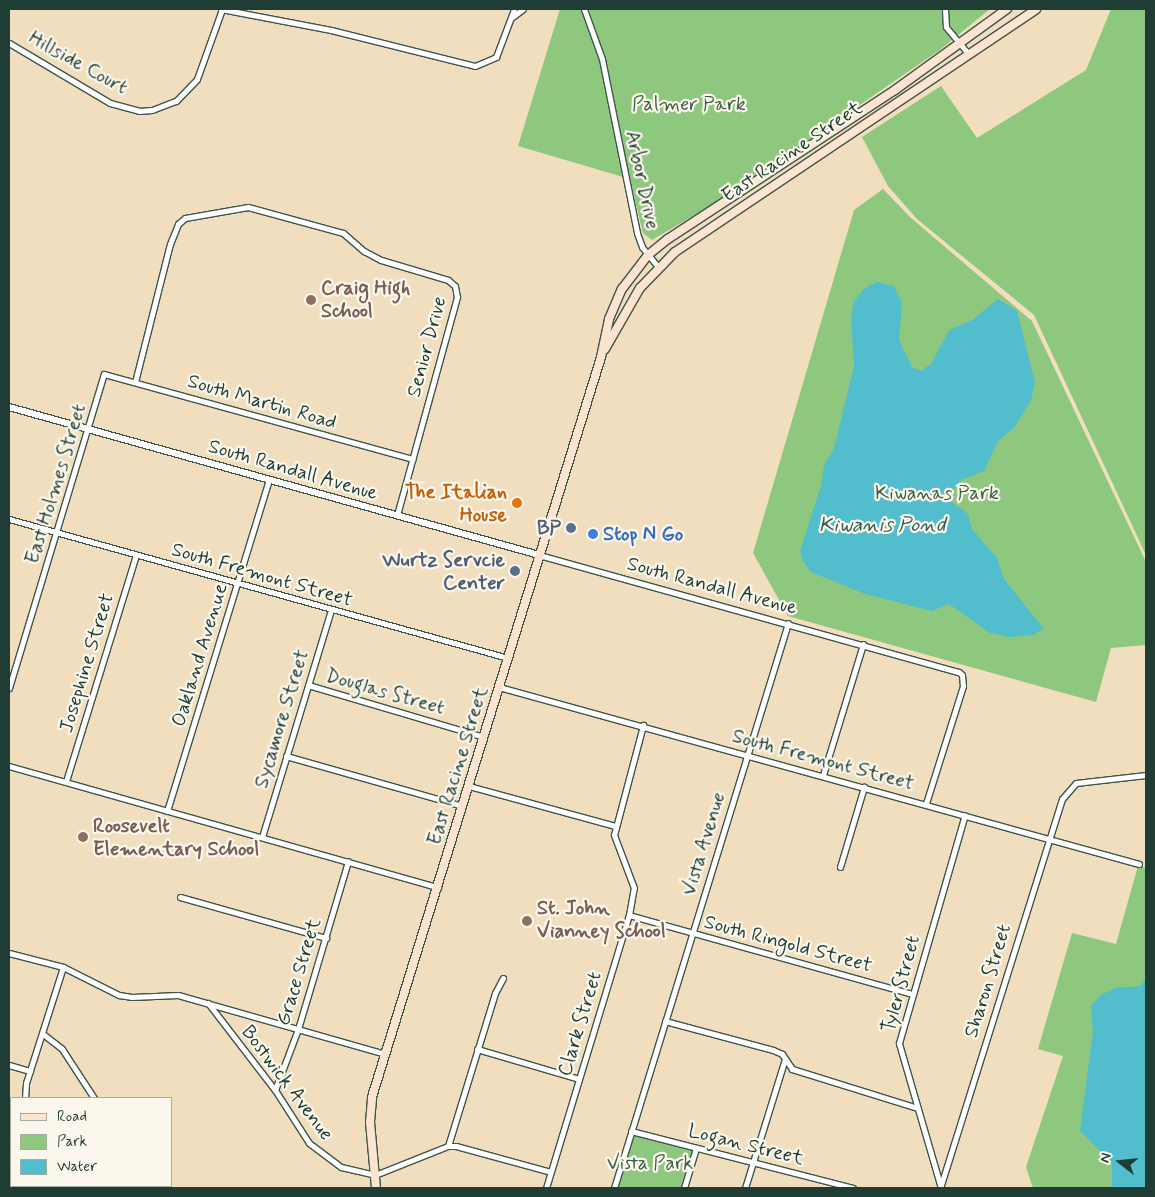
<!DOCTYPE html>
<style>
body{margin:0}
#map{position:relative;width:1155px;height:1197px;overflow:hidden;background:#f1debf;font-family:Mynerve,sans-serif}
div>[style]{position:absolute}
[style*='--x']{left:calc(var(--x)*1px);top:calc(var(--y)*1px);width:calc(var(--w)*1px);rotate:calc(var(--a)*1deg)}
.green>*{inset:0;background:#8dc87e}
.water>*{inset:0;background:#52bdcc}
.roads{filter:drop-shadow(1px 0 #3e5549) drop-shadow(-1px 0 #3e5549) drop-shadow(0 1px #3e5549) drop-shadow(0 -1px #3e5549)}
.minor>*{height:5px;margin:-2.5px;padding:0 2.5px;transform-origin:2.5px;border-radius:2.5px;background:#fff}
.tertiary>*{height:6px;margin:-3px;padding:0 3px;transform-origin:3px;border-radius:3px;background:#fff}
.secondary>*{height:8px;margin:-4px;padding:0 4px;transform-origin:4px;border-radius:4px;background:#fde4d0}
.dots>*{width:14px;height:14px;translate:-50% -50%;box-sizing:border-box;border:2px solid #fbf7ec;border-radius:50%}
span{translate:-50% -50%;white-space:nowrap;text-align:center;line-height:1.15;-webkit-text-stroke:4.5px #fbf7ec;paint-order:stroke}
.street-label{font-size:20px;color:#1f3d34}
.park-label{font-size:20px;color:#3a6046}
.education-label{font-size:20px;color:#785e54;font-weight:700}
.left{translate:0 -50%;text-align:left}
.food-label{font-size:20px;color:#c56008;font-weight:700}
.right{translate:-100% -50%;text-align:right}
.service-label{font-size:20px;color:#4e5e75;font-weight:700}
.shop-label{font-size:20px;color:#366cbe;font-weight:700}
.water-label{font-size:21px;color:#2c5d5a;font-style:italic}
.frame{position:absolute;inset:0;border:10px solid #1f3d34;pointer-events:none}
.legend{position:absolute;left:10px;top:1097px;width:162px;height:90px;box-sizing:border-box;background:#fbf7ec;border:1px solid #a3ada2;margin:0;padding:6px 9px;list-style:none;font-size:15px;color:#1f3d34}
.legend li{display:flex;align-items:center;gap:10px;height:25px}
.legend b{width:25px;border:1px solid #a3ada2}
.north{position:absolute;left:1095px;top:1137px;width:50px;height:50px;-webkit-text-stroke:4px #fbf7ec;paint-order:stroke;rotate:286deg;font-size:14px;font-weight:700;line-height:20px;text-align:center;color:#1f3d34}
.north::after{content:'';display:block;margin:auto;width:18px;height:22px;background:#1f3d34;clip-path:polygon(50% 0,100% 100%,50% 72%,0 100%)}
</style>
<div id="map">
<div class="green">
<i style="clip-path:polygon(560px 9px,990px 9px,941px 49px,729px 195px,652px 240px,643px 233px,630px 179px,518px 146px)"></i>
<i style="clip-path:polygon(1111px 9px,1146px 9px,1146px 555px,1034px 315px,917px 219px,888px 186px,862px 137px,941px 86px,977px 138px,1086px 70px)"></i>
<i style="clip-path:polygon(883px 189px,911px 218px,1032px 321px,1146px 562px,1146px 645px,1111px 648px,1096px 702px,788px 616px,753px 553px,854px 210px)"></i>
<i style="clip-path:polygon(1138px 866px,1146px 868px,1146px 1188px,1033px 1188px,1026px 1167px,1063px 1056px,1038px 1049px,1072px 933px,1116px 944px)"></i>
<i style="clip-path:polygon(631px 1131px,696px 1148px,684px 1188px,614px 1188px)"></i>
</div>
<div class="water">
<i style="clip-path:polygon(877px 282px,894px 286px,902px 303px,899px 340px,912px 367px,921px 371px,931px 364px,949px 330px,972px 320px,998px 299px,1017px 311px,1035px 382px,1031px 400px,1014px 428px,998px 441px,984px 471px,963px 479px,949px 494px,948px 499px,968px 514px,972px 529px,997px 558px,1004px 579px,1044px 629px,1033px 635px,1010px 637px,990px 633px,949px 604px,932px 611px,865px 594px,811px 572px,803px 561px,800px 551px,821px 486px,824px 466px,834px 448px,854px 367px,851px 318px,854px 301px,865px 288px)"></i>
<i style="clip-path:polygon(1146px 978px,1146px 1188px,1112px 1188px,1112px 1163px,1080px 1131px,1093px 1031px,1091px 1006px,1101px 995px,1115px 988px,1141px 986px)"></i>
</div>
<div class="roads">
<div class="minor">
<i style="--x:221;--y:9;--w:112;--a:10.8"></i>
<i style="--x:331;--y:30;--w:148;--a:14"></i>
<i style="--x:475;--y:66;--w:23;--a:-23"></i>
<i style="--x:496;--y:57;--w:51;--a:-69.4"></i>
<i style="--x:584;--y:9;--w:53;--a:70.2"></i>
<i style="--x:602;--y:59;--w:177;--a:78.6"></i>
<i style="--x:637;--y:233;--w:15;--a:70"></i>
<i style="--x:642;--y:247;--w:26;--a:51"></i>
<i style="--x:945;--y:9;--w:18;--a:87"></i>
<i style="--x:946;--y:27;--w:35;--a:50"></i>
<i style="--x:511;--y:18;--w:15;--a:-37"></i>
<i style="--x:9;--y:43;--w:117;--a:30.7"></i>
<i style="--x:110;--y:103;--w:30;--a:15"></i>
<i style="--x:139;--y:111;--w:13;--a:-4"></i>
<i style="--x:152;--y:110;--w:26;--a:-21"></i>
<i style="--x:176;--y:101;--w:30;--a:-46"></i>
<i style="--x:197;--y:79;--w:74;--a:-70.3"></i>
<i style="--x:135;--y:382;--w:142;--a:-75.8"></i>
<i style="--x:170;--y:244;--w:22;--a:-68"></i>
<i style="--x:178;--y:224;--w:9;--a:-41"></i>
<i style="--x:185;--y:218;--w:64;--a:-9.9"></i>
<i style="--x:248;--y:207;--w:98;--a:15.3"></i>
<i style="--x:343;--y:233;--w:28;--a:41"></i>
<i style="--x:364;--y:251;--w:19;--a:28"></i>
<i style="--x:381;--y:260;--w:70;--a:16.6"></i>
<i style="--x:448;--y:280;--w:9;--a:41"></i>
<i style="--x:455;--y:286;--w:11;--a:80"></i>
<i style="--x:457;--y:297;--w:226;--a:105.4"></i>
<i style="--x:9;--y:519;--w:518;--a:15.57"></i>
<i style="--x:539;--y:555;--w:436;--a:15.6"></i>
<i style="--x:959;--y:672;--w:4;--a:45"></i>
<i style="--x:962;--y:675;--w:11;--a:85"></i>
<i style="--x:963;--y:686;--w:123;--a:107.5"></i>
<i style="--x:308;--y:685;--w:183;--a:16.5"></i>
<i style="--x:499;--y:687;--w:664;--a:15.46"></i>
<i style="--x:9;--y:688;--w:328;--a:-73.2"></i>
<i style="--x:104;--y:374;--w:320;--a:15.4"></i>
<i style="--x:286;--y:756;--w:184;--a:15.8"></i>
<i style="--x:9;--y:766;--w:446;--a:15.8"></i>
<i style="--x:823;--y:775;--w:137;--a:-73"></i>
<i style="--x:66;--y:781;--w:237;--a:-72.8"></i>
<i style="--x:469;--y:786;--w:151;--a:15.3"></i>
<i style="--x:167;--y:811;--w:346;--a:-72.9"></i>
<i style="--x:262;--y:837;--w:237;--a:-73.1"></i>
<i style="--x:840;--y:867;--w:84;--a:-73.3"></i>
<i style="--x:180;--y:897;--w:152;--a:15.7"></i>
<i style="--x:629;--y:915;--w:293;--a:15.6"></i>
<i style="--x:9;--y:953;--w:56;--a:14.5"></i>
<i style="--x:63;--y:967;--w:63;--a:26.6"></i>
<i style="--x:119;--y:995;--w:13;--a:9"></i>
<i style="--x:132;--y:997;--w:46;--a:-2.5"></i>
<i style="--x:178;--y:995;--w:215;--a:15.9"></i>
<i style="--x:208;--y:1003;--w:110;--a:52.4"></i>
<i style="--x:275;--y:1090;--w:63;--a:57.3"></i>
<i style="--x:309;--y:1143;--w:40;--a:37"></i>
<i style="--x:341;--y:1167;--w:35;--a:13"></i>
<i style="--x:375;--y:1175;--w:79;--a:-21.7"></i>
<i style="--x:448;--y:1146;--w:8;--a:0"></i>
<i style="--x:456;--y:1146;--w:98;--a:15.3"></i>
<i style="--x:665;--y:1021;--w:112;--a:15"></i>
<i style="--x:773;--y:1050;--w:10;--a:24"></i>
<i style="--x:782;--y:1054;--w:18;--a:56"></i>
<i style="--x:792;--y:1069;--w:131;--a:17.3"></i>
<i style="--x:43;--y:1034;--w:24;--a:38"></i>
<i style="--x:62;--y:1049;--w:59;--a:56.9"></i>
<i style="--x:477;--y:1049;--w:106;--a:16.4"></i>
<i style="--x:9;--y:1065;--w:22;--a:16"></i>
<i style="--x:275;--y:1090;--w:65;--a:-69.3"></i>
<i style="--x:298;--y:1029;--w:175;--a:-73.4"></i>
<i style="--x:25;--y:1098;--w:15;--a:-86"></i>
<i style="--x:26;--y:1083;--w:122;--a:-72.3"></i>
<i style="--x:631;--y:1131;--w:229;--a:14.4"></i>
<i style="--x:448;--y:1146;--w:160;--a:-72.9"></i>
<i style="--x:495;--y:993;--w:17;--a:-62"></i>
<i style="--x:9;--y:1162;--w:2;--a:27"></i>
<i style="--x:941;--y:1185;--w:405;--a:-72.6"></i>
<i style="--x:1062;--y:799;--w:21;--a:-49"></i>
<i style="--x:1076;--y:783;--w:70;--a:-6.5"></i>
<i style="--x:57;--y:1186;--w:2;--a:63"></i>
<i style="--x:94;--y:1186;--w:9;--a:13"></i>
<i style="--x:546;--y:1188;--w:285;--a:-73.1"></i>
<i style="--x:629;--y:915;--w:27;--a:-80"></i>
<i style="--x:634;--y:888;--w:57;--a:-110.7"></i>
<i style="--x:614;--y:835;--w:114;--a:-75.2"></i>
<i style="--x:614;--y:1188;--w:591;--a:-72.88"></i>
<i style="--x:684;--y:1188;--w:42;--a:-73.3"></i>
<i style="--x:745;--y:1188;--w:135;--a:-72.8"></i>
<i style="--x:941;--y:1188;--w:151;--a:-106.2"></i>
<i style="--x:899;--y:1043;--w:237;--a:-73.9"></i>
</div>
<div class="tertiary">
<i style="--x:9;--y:407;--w:550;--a:15.6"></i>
</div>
<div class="secondary">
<i style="--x:605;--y:349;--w:70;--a:-60.2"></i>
<i style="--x:640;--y:288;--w:50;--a:-45.8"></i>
<i style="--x:675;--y:252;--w:435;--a:-33.9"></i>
<i style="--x:376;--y:1188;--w:66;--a:-95.2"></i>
<i style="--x:370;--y:1122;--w:25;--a:-85"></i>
<i style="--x:372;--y:1097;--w:775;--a:-72.8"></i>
<i style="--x:601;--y:357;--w:39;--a:-78"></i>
<i style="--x:609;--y:319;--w:33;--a:-67"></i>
<i style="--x:622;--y:289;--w:43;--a:-52.6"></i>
<i style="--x:648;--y:255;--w:26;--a:-39"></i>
<i style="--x:668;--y:239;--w:272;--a:-33.3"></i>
<i style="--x:895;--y:90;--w:138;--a:-35.9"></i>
</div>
</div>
<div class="dots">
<i style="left:311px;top:300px;background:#8d6e63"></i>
<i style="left:517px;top:503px;background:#e8710a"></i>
<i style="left:571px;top:528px;background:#5c6f8a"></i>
<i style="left:593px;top:534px;background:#3f7fe0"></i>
<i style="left:515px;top:571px;background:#5c6f8a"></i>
<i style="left:83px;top:837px;background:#8d6e63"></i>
<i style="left:527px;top:921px;background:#8d6e63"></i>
</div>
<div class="street-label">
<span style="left:78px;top:63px;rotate:29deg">Hillside Court</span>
<span style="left:792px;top:152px;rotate:-34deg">East Racine Street</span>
<span style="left:642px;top:180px;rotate:78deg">Arbor Drive</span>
<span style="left:427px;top:347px;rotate:-75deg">Senior Drive</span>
<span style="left:262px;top:402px;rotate:16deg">South Martin Road</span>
<span style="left:293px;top:470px;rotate:16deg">South Randall Avenue</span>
<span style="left:56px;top:484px;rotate:-73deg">East Holmes Street</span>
<span style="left:262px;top:575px;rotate:16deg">South Fremont Street</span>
<span style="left:712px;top:586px;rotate:15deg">South Randall Avenue</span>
<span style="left:200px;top:655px;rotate:-73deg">Oakland Avenue</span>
<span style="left:87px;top:663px;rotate:-73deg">Josephine Street</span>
<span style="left:385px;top:692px;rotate:16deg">Douglas Street</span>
<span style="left:282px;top:719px;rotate:-73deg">Sycamore Street</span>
<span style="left:823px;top:760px;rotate:15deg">South Fremont Street</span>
<span style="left:458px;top:766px;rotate:-73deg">East Racine Street</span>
<span style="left:704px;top:844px;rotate:-73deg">Vista Avenue</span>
<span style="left:788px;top:944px;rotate:15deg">South Ringold Street</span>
<span style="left:299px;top:972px;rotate:-73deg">Grace Street</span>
<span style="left:988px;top:981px;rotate:-73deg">Sharon Street</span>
<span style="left:901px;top:984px;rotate:-75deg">Tyler Street</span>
<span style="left:580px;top:1024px;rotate:-73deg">Clark Street</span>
<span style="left:287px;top:1083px;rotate:53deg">Bostwick Avenue</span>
<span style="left:746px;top:1145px;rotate:14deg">Logan Street</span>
</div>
<div class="park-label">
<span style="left:689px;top:104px">Palmer Park</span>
<span style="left:937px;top:493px">Kiwanas Park</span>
<span style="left:650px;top:1163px">Vista Park</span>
</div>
<div class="education-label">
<span class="left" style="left:321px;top:300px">Craig High<br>School</span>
<span class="left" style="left:93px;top:838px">Roosevelt<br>Elementary School</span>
<span class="left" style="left:537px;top:920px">St. John<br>Vianney School</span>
</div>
<div class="food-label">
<span class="right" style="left:507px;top:504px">The Italian<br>House</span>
</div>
<div class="service-label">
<span class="right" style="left:561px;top:528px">BP</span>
<span class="right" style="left:505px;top:572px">Wurtz Servcie<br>Center</span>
</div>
<div class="shop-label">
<span class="left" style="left:603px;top:534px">Stop N Go</span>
</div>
<div class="water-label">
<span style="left:882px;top:525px">Kiwanis Pond</span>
</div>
<div class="frame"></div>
<ul class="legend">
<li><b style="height:6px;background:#fde4d0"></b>Road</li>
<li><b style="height:14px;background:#8dc87e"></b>Park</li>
<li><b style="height:14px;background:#52bdcc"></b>Water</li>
</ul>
<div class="north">N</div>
</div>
